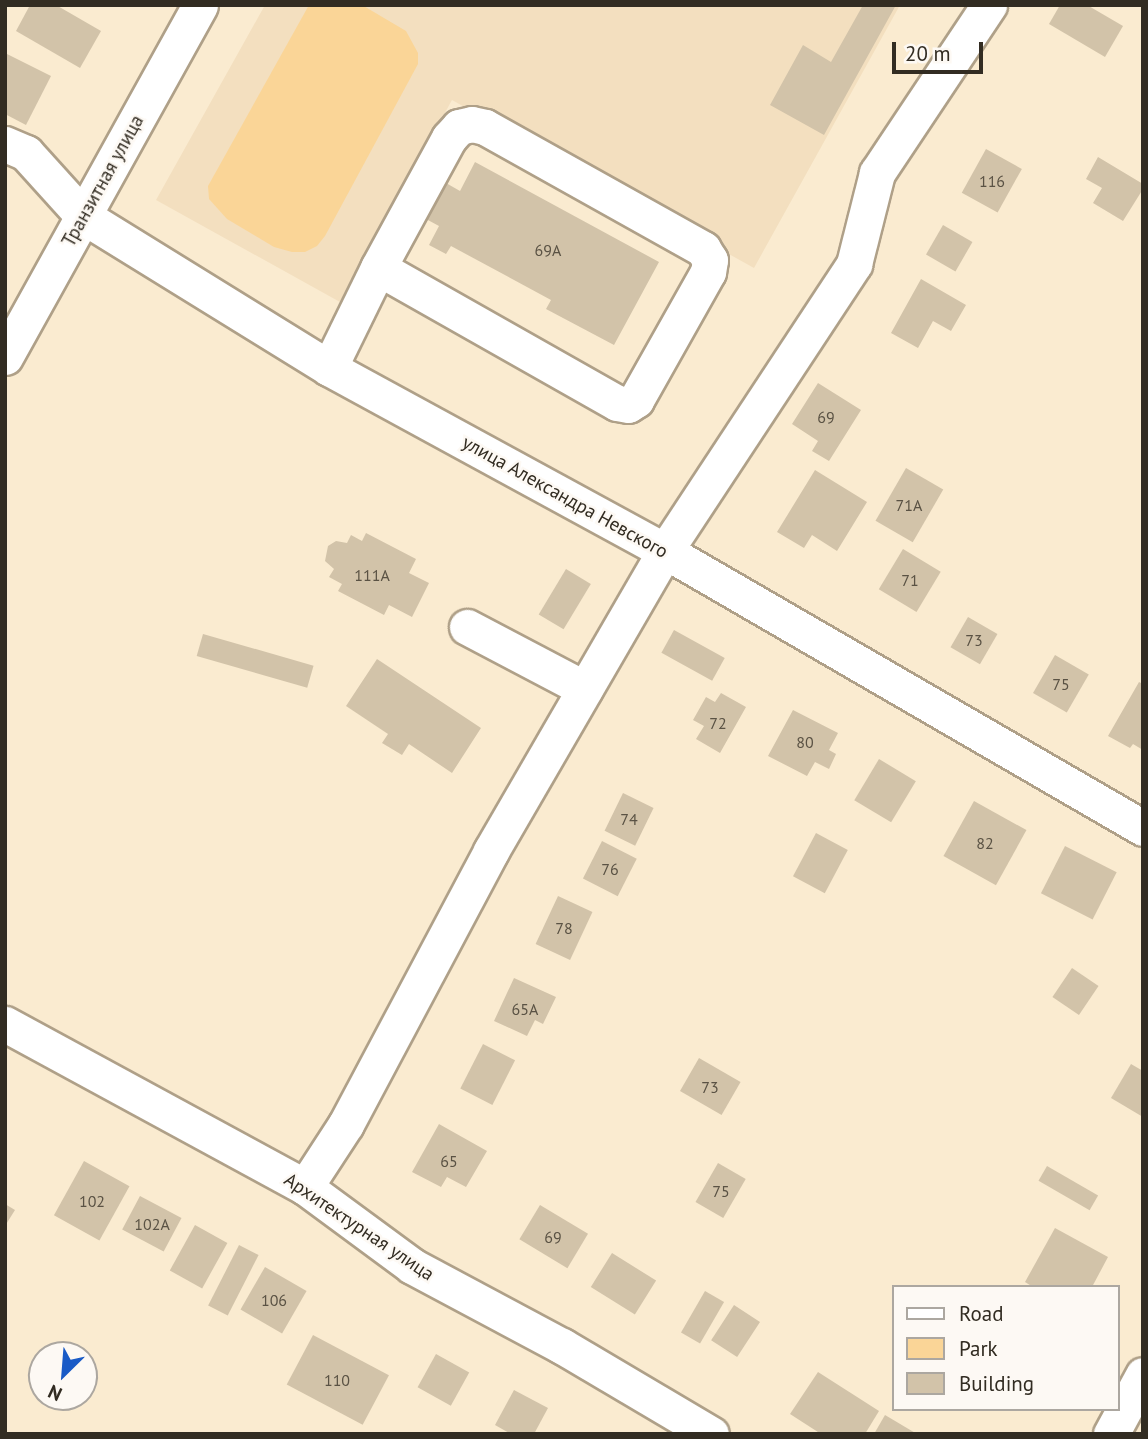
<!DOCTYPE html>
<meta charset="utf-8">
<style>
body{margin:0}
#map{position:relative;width:1148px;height:1439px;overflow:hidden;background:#faebd0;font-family:"PT Sans",sans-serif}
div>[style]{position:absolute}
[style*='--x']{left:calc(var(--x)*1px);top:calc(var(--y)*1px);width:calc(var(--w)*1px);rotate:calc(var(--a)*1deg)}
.built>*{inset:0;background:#f3dfbf}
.green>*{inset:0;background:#fad597}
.building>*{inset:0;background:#d2c3a9;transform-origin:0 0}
.roads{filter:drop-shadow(2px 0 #afa088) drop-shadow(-2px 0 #afa088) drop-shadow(0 2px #afa088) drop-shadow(0 -2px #afa088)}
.minor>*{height:35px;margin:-17.5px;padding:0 17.5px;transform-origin:17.5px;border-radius:17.5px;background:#fff}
span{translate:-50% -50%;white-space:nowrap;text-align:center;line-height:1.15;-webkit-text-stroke:5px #fdf9f4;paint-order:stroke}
.number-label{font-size:16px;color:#5a5244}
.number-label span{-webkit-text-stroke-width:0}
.street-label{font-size:19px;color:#322c22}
.frame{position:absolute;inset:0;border:7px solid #322c22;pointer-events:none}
.legend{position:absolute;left:892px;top:1285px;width:228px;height:126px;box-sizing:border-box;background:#fdf9f4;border:2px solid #aca7a0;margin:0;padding:9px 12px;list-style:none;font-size:21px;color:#322c22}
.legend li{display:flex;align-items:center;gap:14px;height:35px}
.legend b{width:35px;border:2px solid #aca7a0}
.north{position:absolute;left:28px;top:1341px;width:70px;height:70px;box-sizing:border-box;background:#fdf9f4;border:2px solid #aca7a0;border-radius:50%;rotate:205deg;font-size:19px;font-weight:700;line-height:28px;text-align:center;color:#322c22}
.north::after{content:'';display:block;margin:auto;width:24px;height:32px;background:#1a5bc6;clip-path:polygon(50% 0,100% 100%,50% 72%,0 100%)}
.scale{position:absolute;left:892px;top:42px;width:91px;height:32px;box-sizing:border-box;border:4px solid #322c22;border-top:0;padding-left:9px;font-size:21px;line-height:24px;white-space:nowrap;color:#322c22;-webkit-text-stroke:5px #fdf9f4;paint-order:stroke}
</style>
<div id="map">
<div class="built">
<i style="clip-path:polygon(265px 5px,900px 5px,754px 268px,452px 100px,340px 302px,156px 200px)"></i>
</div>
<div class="green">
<i style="clip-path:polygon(309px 5px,362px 5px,406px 31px,418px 53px,418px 64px,325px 236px,317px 246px,305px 252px,292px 252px,274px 247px,227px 219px,209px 199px,208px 186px)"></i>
</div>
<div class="building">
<i style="clip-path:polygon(30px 5px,56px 5px,101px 31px,80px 68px,16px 31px)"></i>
<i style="clip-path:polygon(863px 5px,896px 5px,824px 135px,770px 105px,803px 45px,831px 62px)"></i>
<i style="clip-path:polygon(1060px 5px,1087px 5px,1123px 26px,1105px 57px,1049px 24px)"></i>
<i style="clip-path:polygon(5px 53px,51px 76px,26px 125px,5px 114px)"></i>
<i style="left:986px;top:149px;width:41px;height:50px;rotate:29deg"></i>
<i style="clip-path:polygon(1098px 157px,1143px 184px,1143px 189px,1123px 221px,1093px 203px,1102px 188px,1086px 179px)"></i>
<i style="clip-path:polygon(475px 162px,659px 262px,614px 345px,546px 309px,551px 300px,451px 246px,446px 254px,429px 245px,439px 226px,426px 219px,446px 183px,460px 191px)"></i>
<i style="left:943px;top:225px;width:34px;height:34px;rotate:30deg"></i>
<i style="clip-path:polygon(921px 279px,966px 305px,951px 331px,933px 321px,918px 348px,891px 333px)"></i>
<i style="clip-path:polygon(818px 383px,861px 410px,829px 461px,812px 451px,818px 441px,792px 424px)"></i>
<i style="left:906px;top:468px;width:43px;height:61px;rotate:30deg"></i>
<i style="clip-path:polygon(815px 470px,867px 502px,837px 551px,812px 535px,804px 548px,777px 532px)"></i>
<i style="clip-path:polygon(366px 533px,416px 559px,409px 573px,429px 583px,412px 617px,389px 605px,384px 615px,338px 591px,342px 584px,329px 577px,334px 569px,325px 561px,328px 546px,336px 541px,347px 543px,351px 535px,362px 541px)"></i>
<i style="left:903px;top:549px;width:44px;height:47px;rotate:31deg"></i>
<i style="left:566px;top:569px;width:29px;height:53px;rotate:31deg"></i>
<i style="left:968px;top:617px;width:34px;height:35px;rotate:30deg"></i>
<i style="left:674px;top:630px;width:58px;height:26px;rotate:29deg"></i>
<i style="left:203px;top:634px;width:115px;height:23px;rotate:16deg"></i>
<i style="left:1055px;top:655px;width:39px;height:44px;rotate:30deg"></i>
<i style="clip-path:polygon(377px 659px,481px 728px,452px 773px,409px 744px,402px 755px,382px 743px,388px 734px,346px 706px)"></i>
<i style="clip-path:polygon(1139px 682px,1143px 684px,1143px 750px,1133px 744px,1130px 748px,1108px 736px)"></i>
<i style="clip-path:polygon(721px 693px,746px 707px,720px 753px,696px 739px,704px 726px,693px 720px,706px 697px,715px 702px)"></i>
<i style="clip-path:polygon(793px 710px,838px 733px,829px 750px,836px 754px,829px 769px,815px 762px,807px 776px,768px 756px)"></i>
<i style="left:879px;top:759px;width:43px;height:48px;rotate:31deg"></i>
<i style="left:623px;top:793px;width:34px;height:42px;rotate:26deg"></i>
<i style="left:974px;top:801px;width:60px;height:63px;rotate:29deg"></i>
<i style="left:816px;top:833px;width:36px;height:49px;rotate:28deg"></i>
<i style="left:602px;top:841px;width:39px;height:42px;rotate:27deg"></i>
<i style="left:1065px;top:846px;width:58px;height:53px;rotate:27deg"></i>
<i style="left:558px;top:896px;width:38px;height:53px;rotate:25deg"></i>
<i style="left:1072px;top:968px;width:32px;height:35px;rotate:34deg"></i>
<i style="clip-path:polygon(514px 978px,556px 997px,543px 1024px,535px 1020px,527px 1036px,494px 1021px)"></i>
<i style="left:483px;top:1044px;width:36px;height:50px;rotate:27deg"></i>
<i style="left:699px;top:1058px;width:48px;height:38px;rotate:30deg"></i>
<i style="clip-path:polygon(1131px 1064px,1143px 1071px,1143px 1117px,1111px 1098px)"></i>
<i style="clip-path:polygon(439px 1124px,487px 1151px,466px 1187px,447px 1177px,441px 1187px,412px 1172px)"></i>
<i style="left:84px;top:1161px;width:52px;height:62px;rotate:29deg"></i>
<i style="left:718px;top:1163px;width:32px;height:45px;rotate:30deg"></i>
<i style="left:1047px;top:1166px;width:59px;height:17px;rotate:30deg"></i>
<i style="left:140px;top:1196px;width:47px;height:38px;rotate:28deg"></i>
<i style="clip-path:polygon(5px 1204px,15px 1210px,5px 1226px)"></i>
<i style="left:540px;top:1205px;width:56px;height:40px;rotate:31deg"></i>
<i style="left:195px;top:1225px;width:37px;height:52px;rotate:29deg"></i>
<i style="clip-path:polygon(1055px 1228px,1108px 1257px,1092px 1287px,1033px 1287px,1025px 1282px)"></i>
<i style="left:239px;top:1245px;width:22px;height:68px;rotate:27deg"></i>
<i style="left:612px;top:1253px;width:52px;height:40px;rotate:32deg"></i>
<i style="left:265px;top:1267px;width:48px;height:49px;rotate:30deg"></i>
<i style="left:705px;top:1291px;width:22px;height:48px;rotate:30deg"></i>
<i style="left:734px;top:1305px;width:31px;height:42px;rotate:33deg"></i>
<i style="left:313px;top:1335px;width:86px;height:56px;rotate:28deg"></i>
<i style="left:436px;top:1354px;width:38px;height:38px;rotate:29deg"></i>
<i style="clip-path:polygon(818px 1372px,879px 1411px,865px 1434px,821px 1434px,790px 1414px)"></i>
<i style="clip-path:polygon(514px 1390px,548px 1408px,534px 1434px,511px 1434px,495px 1425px)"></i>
<i style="clip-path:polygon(885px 1415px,917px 1434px,874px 1434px)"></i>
</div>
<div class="roads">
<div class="minor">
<i style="--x:5;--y:144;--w:23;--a:23"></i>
<i style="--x:26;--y:153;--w:85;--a:47.9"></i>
<i style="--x:83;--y:216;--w:289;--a:31.7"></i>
<i style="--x:329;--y:368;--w:383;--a:28.6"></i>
<i style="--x:665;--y:551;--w:552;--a:30.09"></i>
<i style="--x:5;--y:357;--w:402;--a:-61"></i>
<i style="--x:329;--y:368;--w:111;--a:-63.9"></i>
<i style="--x:378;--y:268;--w:148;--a:-61.4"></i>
<i style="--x:449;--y:138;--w:15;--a:-48"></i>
<i style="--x:459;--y:127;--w:13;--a:-13"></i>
<i style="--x:472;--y:124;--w:13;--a:13"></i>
<i style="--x:485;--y:127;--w:250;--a:29.2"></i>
<i style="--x:703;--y:249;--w:13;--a:58"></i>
<i style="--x:710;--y:260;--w:12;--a:99"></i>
<i style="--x:708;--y:272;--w:147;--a:119.4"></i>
<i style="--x:636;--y:400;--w:9;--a:148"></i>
<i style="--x:628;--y:405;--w:11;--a:-170"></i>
<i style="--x:617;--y:403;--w:274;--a:-150.5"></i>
<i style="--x:467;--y:627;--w:133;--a:27.7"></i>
<i style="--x:5;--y:1024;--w:341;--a:28.5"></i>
<i style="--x:305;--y:1187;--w:133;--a:36.4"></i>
<i style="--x:412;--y:1266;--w:170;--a:28.1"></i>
<i style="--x:562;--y:1346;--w:173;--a:30.6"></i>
<i style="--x:305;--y:1187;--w:75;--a:-56.9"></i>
<i style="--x:346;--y:1124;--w:309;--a:-62"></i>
<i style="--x:491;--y:851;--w:347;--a:-59.9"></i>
<i style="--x:665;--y:551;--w:344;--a:-56.6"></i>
<i style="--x:854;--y:264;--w:94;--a:-75.8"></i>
<i style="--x:877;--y:173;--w:202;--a:-56.3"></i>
<i style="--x:1111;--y:1434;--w:67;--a:-61.5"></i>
</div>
</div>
<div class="number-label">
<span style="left:992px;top:181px">116</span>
<span style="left:548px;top:250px">69А</span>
<span style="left:826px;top:417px">69</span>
<span style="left:909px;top:505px">71А</span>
<span style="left:372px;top:575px">111А</span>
<span style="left:910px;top:580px">71</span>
<span style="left:974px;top:640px">73</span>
<span style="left:1061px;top:684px">75</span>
<span style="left:718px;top:723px">72</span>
<span style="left:805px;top:742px">80</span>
<span style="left:629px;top:819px">74</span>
<span style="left:985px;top:843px">82</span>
<span style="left:610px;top:869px">76</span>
<span style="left:564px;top:928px">78</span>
<span style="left:525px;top:1009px">65А</span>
<span style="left:710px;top:1087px">73</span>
<span style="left:449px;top:1161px">65</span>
<span style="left:721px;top:1191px">75</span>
<span style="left:92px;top:1201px">102</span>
<span style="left:152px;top:1224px">102А</span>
<span style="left:553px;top:1237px">69</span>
<span style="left:274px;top:1300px">106</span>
<span style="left:337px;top:1380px">110</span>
</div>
<div class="street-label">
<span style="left:103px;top:181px;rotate:-61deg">Транзитная улица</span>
<span style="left:565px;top:497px;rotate:29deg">улица Александра Невского</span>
<span style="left:359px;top:1227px;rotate:34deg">Архитектурная улица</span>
</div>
<div class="frame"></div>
<ul class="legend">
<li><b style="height:9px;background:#fff"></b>Road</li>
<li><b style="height:19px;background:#fad597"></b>Park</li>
<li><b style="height:19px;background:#d2c3a9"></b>Building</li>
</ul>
<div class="north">N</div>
<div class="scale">20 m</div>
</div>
